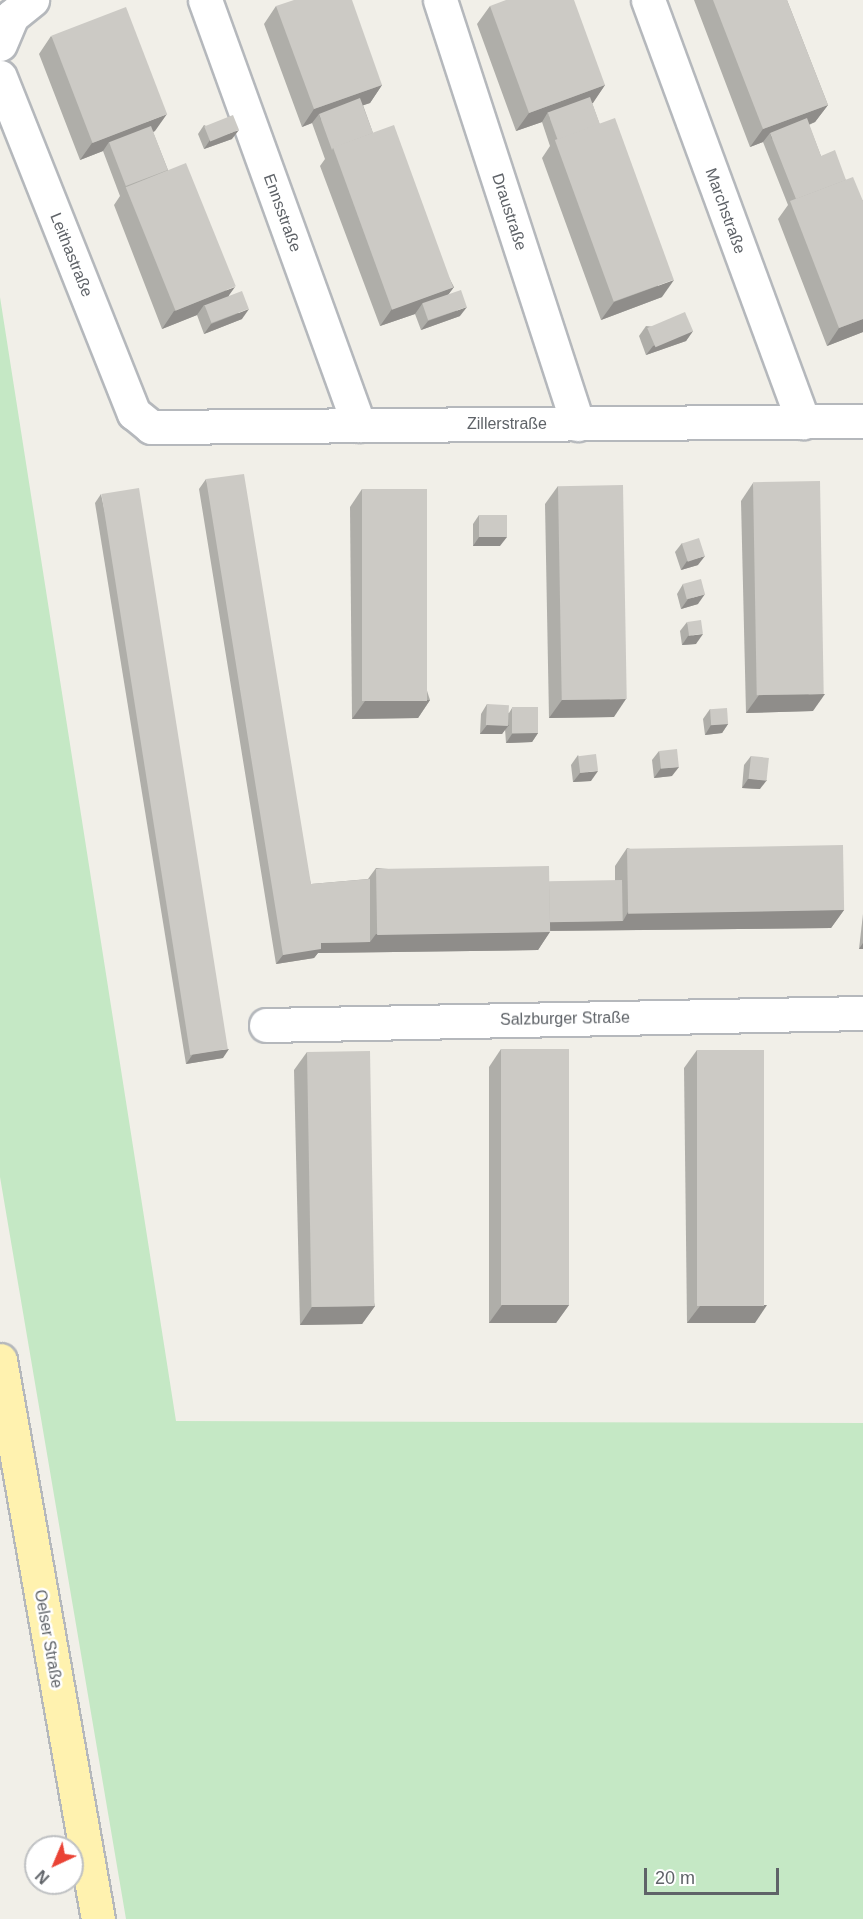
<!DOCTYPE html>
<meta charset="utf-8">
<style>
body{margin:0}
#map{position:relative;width:863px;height:1919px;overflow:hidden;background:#f1efe8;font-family:Arial,sans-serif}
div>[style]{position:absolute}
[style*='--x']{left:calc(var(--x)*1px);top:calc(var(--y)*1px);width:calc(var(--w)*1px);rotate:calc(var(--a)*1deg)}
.green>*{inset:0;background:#c5e8c5}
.roads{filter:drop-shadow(2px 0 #b5b8bc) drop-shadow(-2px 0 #b5b8bc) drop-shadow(0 2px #b5b8bc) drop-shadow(0 -2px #b5b8bc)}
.minor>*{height:33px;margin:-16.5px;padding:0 16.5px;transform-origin:16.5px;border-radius:16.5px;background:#fff}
.major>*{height:33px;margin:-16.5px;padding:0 16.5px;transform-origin:16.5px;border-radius:16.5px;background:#fff2af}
.wall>*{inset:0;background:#afaea9}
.shaded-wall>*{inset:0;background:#8f8d8a}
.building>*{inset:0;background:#cccac5;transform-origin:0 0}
span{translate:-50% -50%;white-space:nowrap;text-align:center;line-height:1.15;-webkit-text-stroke:5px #fff;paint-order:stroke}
.street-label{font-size:16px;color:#5f6368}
.north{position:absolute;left:24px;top:1835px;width:60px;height:60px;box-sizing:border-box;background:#fff;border:2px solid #bfc1c3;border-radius:50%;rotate:224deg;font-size:16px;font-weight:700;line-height:24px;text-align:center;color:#5f6368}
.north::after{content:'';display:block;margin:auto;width:21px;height:27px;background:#ea4335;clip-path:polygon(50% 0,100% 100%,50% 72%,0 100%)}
.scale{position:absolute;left:644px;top:1868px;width:135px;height:27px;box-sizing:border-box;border:3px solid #5f6368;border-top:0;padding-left:8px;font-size:18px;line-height:21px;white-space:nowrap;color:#5f6368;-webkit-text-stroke:4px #fff;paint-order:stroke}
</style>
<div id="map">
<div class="green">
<i style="clip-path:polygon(0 297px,176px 1421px,863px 1423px,863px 1919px,126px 1919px,0 1177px)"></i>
</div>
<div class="roads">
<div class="minor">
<i style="--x:205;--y:0;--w:452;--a:70.1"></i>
<i style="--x:440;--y:0;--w:446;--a:72"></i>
<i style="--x:648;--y:0;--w:450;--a:69.8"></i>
<i style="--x:0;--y:44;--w:30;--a:-67"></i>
<i style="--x:12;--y:16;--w:26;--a:-39"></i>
<i style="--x:0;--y:77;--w:362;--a:68.3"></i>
<i style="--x:134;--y:413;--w:22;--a:39"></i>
<i style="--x:151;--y:427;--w:712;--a:-0.48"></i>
<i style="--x:266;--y:1025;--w:597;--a:-1.15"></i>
</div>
<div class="major">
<i style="--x:0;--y:1360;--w:568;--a:80.06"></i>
</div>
</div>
<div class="wall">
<i style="clip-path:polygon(694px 0,787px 0,828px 105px,815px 122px,809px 125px,821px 156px,846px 180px,863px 201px,863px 332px,827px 346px,778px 219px,788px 205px,763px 142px,750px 147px)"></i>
<i style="clip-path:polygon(276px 6px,382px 85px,370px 103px,363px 105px,373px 133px,454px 287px,448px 295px,460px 316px,421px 330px,415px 314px,380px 326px,320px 166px,325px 159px,312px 123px,302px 127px,264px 24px)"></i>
<i style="clip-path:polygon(490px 6px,605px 85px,592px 103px,662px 297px,601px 320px,542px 158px,550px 146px,542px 122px,516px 131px,477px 24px)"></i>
<i style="clip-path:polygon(51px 36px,155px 131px,153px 132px,168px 170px,229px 296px,242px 319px,204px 334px,197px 315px,162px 329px,114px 205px,120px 196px,103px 151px,80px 160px,39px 54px)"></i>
<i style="clip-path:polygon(204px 125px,232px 139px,204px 149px,198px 134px)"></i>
<i style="clip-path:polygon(646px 326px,693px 331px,686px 341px,646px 355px,639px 336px)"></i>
<i style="clip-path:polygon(206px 479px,311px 884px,368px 879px,376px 868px,549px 882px,615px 881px,615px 866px,627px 848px,844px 910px,831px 928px,550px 931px,538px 950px,318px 953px,314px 958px,276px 964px,199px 489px)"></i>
<i style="clip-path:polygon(753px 483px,813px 711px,746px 713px,741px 501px)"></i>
<i style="clip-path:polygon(558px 486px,614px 717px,549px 718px,545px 504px)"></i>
<i style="clip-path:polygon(362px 489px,430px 700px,418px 718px,352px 719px,350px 507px)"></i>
<i style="clip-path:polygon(101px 494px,223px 1058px,186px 1064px,95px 503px)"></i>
<i style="clip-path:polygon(479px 515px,500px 546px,473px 546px,473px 524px)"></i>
<i style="clip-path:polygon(682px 543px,698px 565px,681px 570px,675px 552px)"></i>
<i style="clip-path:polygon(683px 584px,698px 604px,681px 609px,677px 594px)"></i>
<i style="clip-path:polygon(687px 622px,696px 644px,682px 645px,680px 631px)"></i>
<i style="clip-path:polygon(487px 704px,509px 713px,512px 708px,538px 733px,532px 742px,506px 743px,505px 729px,502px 734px,480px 734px,481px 714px)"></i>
<i style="clip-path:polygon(710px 709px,728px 724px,722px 733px,705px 735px,703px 719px)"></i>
<i style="clip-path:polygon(659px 751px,672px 776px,654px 778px,652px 760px)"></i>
<i style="clip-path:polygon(578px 755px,591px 781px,573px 782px,571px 765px)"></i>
<i style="clip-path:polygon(751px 756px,760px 789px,742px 788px,744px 765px)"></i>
<i style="clip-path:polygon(863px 914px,863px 949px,859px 949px)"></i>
<i style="clip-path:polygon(501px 1049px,569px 1305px,556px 1323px,489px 1323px,489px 1067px)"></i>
<i style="clip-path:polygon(697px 1050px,755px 1323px,687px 1323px,684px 1068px)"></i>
<i style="clip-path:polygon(307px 1052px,375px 1306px,362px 1324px,300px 1325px,294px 1070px)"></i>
</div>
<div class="shaded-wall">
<i style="clip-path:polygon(382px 85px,370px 103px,321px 120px,319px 114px,312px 123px,302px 127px,314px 109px)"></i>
<i style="clip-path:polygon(605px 85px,593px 103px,550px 119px,548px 112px,542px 122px,516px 131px,529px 113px)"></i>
<i style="clip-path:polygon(828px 105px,815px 122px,772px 139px,770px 133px,763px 142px,750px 147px,763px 129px)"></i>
<i style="clip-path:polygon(167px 114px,155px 131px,112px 148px,109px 142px,103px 151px,80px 160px,92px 143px)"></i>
<i style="clip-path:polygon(239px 130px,232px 139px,204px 149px,210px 140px)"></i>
<i style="clip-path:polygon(674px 280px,662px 297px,601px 320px,614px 302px)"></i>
<i style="clip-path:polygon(235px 287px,222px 305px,204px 305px,197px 315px,162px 329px,174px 311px)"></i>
<i style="clip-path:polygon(454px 287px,441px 304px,422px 304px,415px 314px,380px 326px,392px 309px)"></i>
<i style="clip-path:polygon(467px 307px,460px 316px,421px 330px,428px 321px)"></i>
<i style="clip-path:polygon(249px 309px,242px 319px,204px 334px,211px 324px)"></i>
<i style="clip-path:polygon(863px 319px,863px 332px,827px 346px,839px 328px)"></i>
<i style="clip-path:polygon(693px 331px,686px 341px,646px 355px,653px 346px)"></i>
<i style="clip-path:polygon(479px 537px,507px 537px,500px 546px,473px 546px)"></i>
<i style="clip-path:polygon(705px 556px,698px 565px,681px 570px,687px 561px)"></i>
<i style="clip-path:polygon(705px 594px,698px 604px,681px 609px,688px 599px)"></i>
<i style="clip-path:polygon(703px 634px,696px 644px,682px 645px,688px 636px)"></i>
<i style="clip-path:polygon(825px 694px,813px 711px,746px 713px,759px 695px)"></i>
<i style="clip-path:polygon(626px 699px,614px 717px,549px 718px,562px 700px)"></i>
<i style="clip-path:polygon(430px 700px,418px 718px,352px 719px,365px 701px)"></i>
<i style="clip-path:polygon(728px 724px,722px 733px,705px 735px,711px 725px)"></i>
<i style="clip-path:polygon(487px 725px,509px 725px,502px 734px,480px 734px)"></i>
<i style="clip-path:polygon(538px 733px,532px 742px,506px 743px,512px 734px)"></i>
<i style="clip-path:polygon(679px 767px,672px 776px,654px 778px,661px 768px)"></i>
<i style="clip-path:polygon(598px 771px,591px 781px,573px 782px,580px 773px)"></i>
<i style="clip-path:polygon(748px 779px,767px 780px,760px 789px,742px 788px)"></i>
<i style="clip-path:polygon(844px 910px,831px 928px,537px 931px,544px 922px,623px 921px,628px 912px)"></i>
<i style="clip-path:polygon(550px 932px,538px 950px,318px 953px,314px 958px,276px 964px,283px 955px,321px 943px,370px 942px,376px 934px)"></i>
<i style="clip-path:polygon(863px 943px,863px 949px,859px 949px)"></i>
<i style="clip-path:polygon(229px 1049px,223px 1058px,186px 1064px,193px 1054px)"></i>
<i style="clip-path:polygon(502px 1305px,569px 1305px,556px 1323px,489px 1323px)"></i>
<i style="clip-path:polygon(767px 1305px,755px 1323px,687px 1323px,700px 1306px)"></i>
<i style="clip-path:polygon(375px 1306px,362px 1324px,300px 1325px,312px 1307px)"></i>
</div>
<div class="building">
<i style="clip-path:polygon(294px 0,352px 0,382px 85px,314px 109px,276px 6px)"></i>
<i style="clip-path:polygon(506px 0,574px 0,605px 85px,529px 113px,490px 6px)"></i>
<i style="clip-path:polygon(713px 0,787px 0,828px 105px,763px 129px)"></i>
<i style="left:126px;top:7px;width:115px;height:80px;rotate:69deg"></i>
<i style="left:590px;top:97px;width:29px;height:45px;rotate:70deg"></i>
<i style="clip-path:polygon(360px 98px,373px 133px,333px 148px,332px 150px,319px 114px)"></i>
<i style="left:233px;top:115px;width:16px;height:31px;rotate:68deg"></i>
<i style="left:615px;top:118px;width:172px;height:64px;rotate:70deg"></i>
<i style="clip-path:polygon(807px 118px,821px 156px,835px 150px,846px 180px,796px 199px,770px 133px)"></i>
<i style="left:394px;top:125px;width:173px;height:65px;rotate:70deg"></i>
<i style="left:151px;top:126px;width:47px;height:45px;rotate:69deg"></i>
<i style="left:186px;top:163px;width:133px;height:65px;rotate:68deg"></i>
<i style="clip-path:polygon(853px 177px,863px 201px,863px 319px,839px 328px,790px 201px)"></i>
<i style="left:461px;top:290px;width:18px;height:41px;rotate:71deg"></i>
<i style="left:242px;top:291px;width:19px;height:40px;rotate:69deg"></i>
<i style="left:685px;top:312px;width:21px;height:41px;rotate:67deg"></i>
<i style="clip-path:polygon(244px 474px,311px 884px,370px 879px,370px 942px,321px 943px,321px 949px,283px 955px,206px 479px)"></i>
<i style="left:820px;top:481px;width:213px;height:67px;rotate:89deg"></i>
<i style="left:623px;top:485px;width:214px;height:65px;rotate:89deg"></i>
<i style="left:139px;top:488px;width:568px;height:38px;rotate:81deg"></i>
<i style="left:362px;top:489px;width:65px;height:212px"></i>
<i style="left:479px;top:515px;width:28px;height:22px"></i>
<i style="left:699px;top:538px;width:19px;height:18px;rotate:72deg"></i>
<i style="left:701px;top:579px;width:16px;height:19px;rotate:75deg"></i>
<i style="left:701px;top:620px;width:14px;height:14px;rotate:82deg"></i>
<i style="left:487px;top:704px;width:22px;height:21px;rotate:3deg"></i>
<i style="left:538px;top:707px;width:26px;height:26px;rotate:90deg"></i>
<i style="left:727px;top:708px;width:16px;height:17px;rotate:86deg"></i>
<i style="left:677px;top:749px;width:18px;height:18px;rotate:84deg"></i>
<i style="left:596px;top:754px;width:17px;height:18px;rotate:83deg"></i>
<i style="left:751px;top:756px;width:18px;height:23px;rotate:6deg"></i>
<i style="left:843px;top:845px;width:65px;height:216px;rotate:89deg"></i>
<i style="left:549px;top:866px;width:66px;height:173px;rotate:89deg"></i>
<i style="left:622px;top:880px;width:41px;height:73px;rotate:89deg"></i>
<i style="left:501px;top:1049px;width:68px;height:256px"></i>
<i style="left:697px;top:1050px;width:67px;height:256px"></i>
<i style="left:370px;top:1051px;width:255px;height:63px;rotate:89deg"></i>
</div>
<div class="street-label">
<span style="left:725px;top:211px;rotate:70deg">Marchstraße</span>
<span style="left:509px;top:212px;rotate:72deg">Draustraße</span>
<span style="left:282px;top:213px;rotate:70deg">Ennsstraße</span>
<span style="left:71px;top:255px;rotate:68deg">Leithastraße</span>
<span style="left:507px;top:424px">Zillerstraße</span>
<span style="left:565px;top:1019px;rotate:-1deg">Salzburger Straße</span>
<span style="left:48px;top:1639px;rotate:80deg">Oelser Straße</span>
</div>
<div class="north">N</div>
<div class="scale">20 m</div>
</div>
